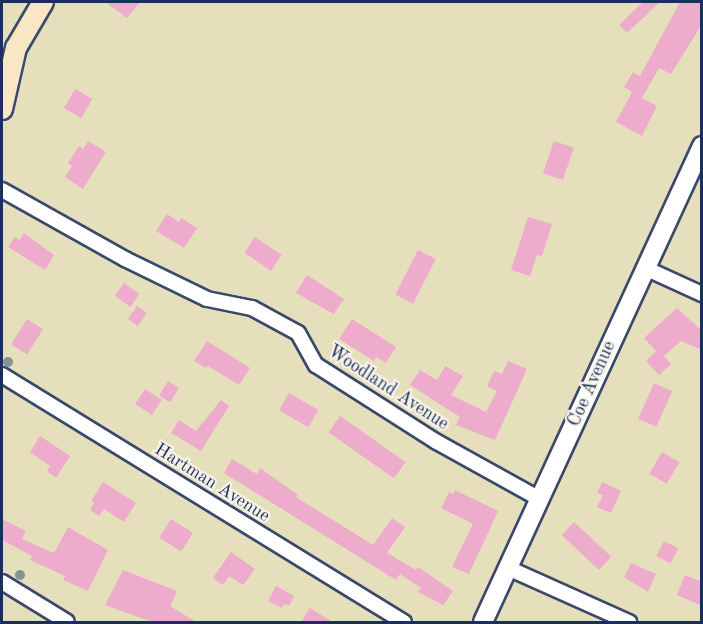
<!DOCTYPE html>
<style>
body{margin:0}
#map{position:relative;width:703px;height:624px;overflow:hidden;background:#e6dfbb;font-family:"Old Standard TT",serif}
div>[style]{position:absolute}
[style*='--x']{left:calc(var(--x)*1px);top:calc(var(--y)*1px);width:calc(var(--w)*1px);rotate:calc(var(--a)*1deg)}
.building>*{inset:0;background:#edaccb;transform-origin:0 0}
.roads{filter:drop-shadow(2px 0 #39496c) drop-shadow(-2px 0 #39496c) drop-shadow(0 2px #39496c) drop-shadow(0 -2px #39496c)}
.minor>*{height:14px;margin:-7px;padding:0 7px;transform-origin:7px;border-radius:7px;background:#fff}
.tertiary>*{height:18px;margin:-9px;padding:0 9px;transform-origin:9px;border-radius:9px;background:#fff}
.secondary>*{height:20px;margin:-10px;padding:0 10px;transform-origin:10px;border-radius:10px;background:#f9e7c3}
.trees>*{width:10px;height:10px;margin:-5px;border-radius:50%;background:#83948e}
span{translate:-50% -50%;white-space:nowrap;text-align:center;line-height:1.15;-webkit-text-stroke:4.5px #f7f3e8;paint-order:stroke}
.street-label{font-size:18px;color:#1b2f5e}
.frame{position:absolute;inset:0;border:3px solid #1b2f5e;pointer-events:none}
</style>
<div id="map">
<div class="building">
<i style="clip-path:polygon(105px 2px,140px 2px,127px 18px)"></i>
<i style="clip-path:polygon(643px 2px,660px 2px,627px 33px,619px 25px)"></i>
<i style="clip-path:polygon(680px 2px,702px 2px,702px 24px,671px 74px,659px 68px,642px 98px,657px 106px,642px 136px,616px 122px,632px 92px,624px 87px,633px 72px,640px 76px)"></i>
<i style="left:75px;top:89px;width:20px;height:22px;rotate:30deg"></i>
<i style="clip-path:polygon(88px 141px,106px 152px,83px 189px,65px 177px,72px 166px,68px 163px,79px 146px,83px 149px)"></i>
<i style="left:554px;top:141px;width:21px;height:34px;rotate:19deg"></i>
<i style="clip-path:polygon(167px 214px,179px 222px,181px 218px,197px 228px,184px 248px,156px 231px)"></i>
<i style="clip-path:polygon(528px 217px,552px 224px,542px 256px,537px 255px,530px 276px,511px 270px)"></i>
<i style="clip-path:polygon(24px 233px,54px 255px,45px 270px,8px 247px,15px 237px,20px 240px)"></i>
<i style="left:255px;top:237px;width:32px;height:19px;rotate:34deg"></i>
<i style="left:418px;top:250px;width:20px;height:50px;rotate:27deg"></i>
<i style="clip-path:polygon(307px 275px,344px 299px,334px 314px,296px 293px)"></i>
<i style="left:124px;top:283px;width:19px;height:16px;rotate:35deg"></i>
<i style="left:137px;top:306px;width:12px;height:16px;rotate:35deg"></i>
<i style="clip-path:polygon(677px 308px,702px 331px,702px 350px,681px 341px,664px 356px,671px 364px,659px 375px,646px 361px,656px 351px,644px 338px)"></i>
<i style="left:27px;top:319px;width:19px;height:30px;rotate:32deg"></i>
<i style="clip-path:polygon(352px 319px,396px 347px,386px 363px,376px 357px,374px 361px,339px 339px)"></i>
<i style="clip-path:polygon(207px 341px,250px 368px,239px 385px,208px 366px,206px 368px,194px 361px)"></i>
<i style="clip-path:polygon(508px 361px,527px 369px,495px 440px,456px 425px,460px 417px,410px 385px,420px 370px,437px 380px,445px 366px,463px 376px,451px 395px,486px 412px,497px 391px,487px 386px,494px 371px,502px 374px)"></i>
<i style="left:168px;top:381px;width:13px;height:17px;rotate:32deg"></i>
<i style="left:654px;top:383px;width:20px;height:39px;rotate:24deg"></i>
<i style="left:145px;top:389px;width:20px;height:18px;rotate:33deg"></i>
<i style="left:289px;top:393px;width:34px;height:20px;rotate:30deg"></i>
<i style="clip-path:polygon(221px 400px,229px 406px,201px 451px,171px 433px,179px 420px,196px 431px)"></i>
<i style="left:340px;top:416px;width:80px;height:20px;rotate:35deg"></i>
<i style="clip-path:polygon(40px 436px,70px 456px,56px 478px,47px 471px,50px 466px,30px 452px)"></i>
<i style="left:662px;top:452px;width:20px;height:25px;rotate:30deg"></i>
<i style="clip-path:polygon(232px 459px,257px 474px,260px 468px,298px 495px,296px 497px,373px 545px,392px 518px,405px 527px,387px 553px,416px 570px,418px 567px,453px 591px,443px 605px,418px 592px,421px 588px,400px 574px,396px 580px,224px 473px)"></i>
<i style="clip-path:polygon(103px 482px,136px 503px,124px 522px,104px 509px,99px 516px,90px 510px,94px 503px,91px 501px)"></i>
<i style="clip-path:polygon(602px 482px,621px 491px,611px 513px,597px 507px,603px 495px,597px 493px)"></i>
<i style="clip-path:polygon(455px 490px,498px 511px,469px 574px,452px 567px,473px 524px,441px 508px,449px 492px,453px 494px)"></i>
<i style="clip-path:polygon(2px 519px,26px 531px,22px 539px,54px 553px,68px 527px,108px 550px,88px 591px,63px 580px,65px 576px,30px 560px,32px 556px,2px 540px)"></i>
<i style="left:171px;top:519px;width:26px;height:22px;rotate:32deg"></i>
<i style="left:574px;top:522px;width:51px;height:18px;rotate:43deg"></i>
<i style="left:664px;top:541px;width:16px;height:17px;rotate:27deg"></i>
<i style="clip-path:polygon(231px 552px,255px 569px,243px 585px,229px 576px,223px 585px,213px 578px)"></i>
<i style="clip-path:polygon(631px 563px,656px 574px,648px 592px,624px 577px)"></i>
<i style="clip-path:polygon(123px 570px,177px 591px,170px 606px,196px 622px,152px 622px,105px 605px)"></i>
<i style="clip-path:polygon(685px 575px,702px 582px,702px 606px,677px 595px)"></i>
<i style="clip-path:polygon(276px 586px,294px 596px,289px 606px,284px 604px,282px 608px,268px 601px)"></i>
<i style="clip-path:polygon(310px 608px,333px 622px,301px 622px)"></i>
</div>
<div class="roads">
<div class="minor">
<i style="--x:2;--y:190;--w:141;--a:29.3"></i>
<i style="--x:125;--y:259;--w:91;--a:26"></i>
<i style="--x:207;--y:299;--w:46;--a:11.3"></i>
<i style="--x:252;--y:308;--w:52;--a:28.5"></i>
<i style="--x:298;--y:333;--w:37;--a:61"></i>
<i style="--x:316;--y:365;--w:143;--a:32.5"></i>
<i style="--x:437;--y:442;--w:118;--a:29"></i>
<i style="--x:645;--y:268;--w:63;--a:24.5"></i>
<i style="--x:2;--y:375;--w:472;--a:31.6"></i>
<i style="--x:508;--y:568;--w:133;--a:24.1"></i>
<i style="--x:2;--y:582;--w:76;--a:31.6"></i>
</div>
<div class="tertiary">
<i style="--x:483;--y:622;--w:524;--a:-65.29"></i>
</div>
<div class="secondary">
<i style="--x:2;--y:109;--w:63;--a:-77.1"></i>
<i style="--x:16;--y:48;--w:53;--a:-59.6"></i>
</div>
</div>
<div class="trees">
<i style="left:8px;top:362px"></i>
<i style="left:20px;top:575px"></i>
</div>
<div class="street-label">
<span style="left:592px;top:384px;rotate:-66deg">Coe Avenue</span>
<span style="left:388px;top:388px;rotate:33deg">Woodland Avenue</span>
<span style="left:212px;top:483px;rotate:32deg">Hartman Avenue</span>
</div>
<div class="frame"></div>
</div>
